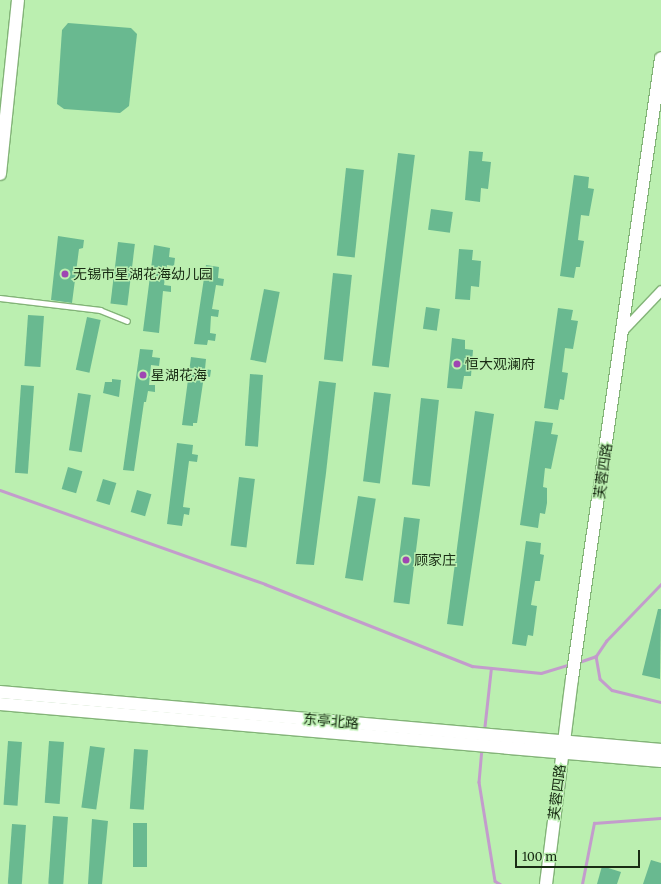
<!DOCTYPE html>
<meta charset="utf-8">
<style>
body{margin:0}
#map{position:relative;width:661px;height:884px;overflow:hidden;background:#bbefb0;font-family:Merriweather,"Noto Sans SC",serif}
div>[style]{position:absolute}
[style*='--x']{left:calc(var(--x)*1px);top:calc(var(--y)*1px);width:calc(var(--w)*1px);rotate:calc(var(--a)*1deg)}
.stream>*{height:2.5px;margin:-1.25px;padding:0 1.25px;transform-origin:1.25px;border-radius:1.25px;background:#c39ccc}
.building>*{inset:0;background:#69b990;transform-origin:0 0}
.roads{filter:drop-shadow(1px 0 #83b478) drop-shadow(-1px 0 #83b478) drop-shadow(0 1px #83b478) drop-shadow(0 -1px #83b478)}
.lane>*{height:4.5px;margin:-2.25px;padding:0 2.25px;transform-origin:2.25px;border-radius:2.25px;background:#fff}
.street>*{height:9px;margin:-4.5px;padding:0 4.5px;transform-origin:4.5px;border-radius:4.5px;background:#fff}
.secondary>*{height:12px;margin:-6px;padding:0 6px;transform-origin:6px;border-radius:6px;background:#fff}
.dots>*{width:11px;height:11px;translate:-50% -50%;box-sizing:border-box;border:2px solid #bbefb0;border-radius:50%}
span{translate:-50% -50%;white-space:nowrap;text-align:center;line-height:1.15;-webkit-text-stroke:3px #bbefb0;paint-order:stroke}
.poi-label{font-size:14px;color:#192c14}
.left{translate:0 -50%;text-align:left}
.street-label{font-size:14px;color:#192c14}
.scale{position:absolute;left:515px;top:850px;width:125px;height:18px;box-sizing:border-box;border:2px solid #192c14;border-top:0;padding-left:5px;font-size:12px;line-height:14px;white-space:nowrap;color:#192c14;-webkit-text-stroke:3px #bbefb0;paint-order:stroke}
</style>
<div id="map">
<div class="stream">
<i style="--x:0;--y:490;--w:281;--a:19.5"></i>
<i style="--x:265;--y:584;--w:223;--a:21.6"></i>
<i style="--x:472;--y:666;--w:69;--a:5.8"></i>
<i style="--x:541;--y:673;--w:30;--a:-17"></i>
<i style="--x:596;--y:656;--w:18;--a:-56"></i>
<i style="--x:606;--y:641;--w:79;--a:-46"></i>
<i style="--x:579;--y:662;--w:18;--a:-19"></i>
<i style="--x:596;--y:656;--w:23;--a:80"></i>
<i style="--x:600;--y:679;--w:16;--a:43"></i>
<i style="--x:612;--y:690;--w:50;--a:13.8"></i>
<i style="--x:484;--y:731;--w:63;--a:-83.7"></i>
<i style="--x:482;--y:748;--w:34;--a:95"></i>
<i style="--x:479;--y:782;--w:100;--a:80.8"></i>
<i style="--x:495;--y:881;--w:6;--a:31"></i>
<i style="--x:582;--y:884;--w:62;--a:-78.9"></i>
<i style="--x:594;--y:823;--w:67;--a:-4.3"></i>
</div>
<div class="building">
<i style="clip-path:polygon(68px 23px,131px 28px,137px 34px,129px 106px,120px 113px,64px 109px,57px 104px,62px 30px)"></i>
<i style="clip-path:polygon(469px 151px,483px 152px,482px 161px,491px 162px,488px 189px,481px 188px,480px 202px,465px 200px)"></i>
<i style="left:398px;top:153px;width:17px;height:214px;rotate:7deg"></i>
<i style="left:346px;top:168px;width:18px;height:88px;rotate:6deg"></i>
<i style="clip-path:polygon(574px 175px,589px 177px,588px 188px,594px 189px,589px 216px,581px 215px,578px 240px,584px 241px,580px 267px,576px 267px,574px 278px,560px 276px)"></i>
<i style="left:431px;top:209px;width:22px;height:21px;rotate:8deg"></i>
<i style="clip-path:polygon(58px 236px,84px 240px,83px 248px,79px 249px,72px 303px,51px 300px)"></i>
<i style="left:118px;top:242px;width:17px;height:62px;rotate:7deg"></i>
<i style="clip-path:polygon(154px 245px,170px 248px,169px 257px,175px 258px,174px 266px,167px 265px,164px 285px,171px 286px,171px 292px,163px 291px,159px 333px,143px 331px)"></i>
<i style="clip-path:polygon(459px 249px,473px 250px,472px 260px,481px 261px,479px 287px,471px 286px,470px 300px,455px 299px)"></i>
<i style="clip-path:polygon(206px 265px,219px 267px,218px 278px,224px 279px,223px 286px,216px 285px,212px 309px,219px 310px,218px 317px,211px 316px,210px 333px,216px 334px,215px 341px,208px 340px,207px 345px,194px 344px)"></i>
<i style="left:333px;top:273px;width:19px;height:87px;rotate:6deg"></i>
<i style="left:264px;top:289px;width:16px;height:72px;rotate:11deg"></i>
<i style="left:426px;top:307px;width:14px;height:22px;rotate:8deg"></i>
<i style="clip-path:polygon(558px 308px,573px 310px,571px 320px,578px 321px,573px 349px,565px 348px,562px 372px,568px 373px,564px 400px,560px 399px,558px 410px,544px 408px)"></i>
<i style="left:28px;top:315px;width:16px;height:51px;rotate:4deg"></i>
<i style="left:87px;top:317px;width:14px;height:54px;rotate:12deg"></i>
<i style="clip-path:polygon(452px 338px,465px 340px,465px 349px,473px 350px,471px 376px,464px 376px,462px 389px,447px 388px)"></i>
<i style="clip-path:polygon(140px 349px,153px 350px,152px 357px,160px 358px,159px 366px,151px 365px,149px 385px,155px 385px,155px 392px,148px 391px,146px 402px,144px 402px,134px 471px,123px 470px)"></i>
<i style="clip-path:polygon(191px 357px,206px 359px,205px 369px,211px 370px,210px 377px,204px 376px,197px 423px,193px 423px,193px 426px,182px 425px)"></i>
<i style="left:250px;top:374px;width:13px;height:72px;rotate:4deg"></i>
<i style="clip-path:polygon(112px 379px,121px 380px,119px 397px,103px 393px,105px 382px,112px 382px)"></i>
<i style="clip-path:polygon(319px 381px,336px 383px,326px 473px,314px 565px,296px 564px)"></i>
<i style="left:21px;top:385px;width:13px;height:88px;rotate:4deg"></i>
<i style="left:374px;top:392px;width:17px;height:90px;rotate:7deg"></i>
<i style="left:78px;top:393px;width:13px;height:58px;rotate:9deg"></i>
<i style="left:421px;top:398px;width:18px;height:87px;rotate:6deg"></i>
<i style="clip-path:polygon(475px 411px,494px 414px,463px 626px,447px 624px)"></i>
<i style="clip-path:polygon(535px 421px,553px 423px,551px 434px,558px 435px,551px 469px,545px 468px,543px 487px,547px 488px,547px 503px,545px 514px,540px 513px,538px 528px,520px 525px)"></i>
<i style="clip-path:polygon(177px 443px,193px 445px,192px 454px,198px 455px,197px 462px,189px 461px,183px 507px,190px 508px,189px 515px,184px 514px,182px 526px,167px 524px)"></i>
<i style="left:68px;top:467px;width:15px;height:23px;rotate:16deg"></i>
<i style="left:239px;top:477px;width:16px;height:69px;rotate:7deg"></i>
<i style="left:103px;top:479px;width:14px;height:23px;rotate:17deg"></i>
<i style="left:137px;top:490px;width:15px;height:23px;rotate:16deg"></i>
<i style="left:358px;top:496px;width:18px;height:83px;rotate:9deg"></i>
<i style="left:404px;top:517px;width:16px;height:86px;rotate:7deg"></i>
<i style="clip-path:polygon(526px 541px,541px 543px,540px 554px,544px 555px,540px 581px,535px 581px,531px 605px,537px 606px,533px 636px,528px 635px,526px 646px,512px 644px)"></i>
<i style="clip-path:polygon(658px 609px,661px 609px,660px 679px,642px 675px)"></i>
<i style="left:8px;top:741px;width:14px;height:64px;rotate:4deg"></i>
<i style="left:49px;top:741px;width:15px;height:62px;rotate:4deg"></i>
<i style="left:90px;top:746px;width:15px;height:62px;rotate:8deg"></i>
<i style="left:134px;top:749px;width:14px;height:60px;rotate:4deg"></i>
<i style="left:53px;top:816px;width:15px;height:68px;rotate:4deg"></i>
<i style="clip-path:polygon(92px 819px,108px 821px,102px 884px,88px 884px)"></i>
<i style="left:133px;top:823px;width:14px;height:44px"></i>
<i style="left:12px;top:824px;width:14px;height:60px;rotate:4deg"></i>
<i style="clip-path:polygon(651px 860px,661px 863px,661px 884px,643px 884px)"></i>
<i style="clip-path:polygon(602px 866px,621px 872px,617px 884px,597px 884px)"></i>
</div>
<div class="roads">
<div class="lane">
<i style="--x:0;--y:298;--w:101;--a:6.8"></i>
<i style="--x:100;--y:310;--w:29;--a:22"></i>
</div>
<div class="street">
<i style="--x:623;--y:330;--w:55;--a:-46.5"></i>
</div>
<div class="secondary">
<i style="--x:0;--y:174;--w:175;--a:-84.1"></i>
<i style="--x:0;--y:692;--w:664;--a:5.01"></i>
<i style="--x:0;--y:704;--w:663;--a:4.93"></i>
<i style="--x:546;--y:884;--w:207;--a:-82.8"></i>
<i style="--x:572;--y:679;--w:627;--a:-81.84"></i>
</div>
</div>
<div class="dots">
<i style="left:65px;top:274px;background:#9f46b2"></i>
<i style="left:457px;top:364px;background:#9f46b2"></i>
<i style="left:143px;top:375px;background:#9f46b2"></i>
<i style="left:406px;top:560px;background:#9f46b2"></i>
</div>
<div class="poi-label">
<span class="left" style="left:73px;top:274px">无锡市星湖花海幼儿园</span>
<span class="left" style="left:465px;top:364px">恒大观澜府</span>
<span class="left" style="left:151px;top:375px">星湖花海</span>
<span class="left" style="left:414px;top:560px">顾家庄</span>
</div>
<div class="street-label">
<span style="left:603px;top:471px;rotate:-82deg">芙蓉四路</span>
<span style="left:331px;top:721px;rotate:5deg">东亭北路</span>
<span style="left:557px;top:792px;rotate:-83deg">芙蓉四路</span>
</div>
<div class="scale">100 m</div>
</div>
